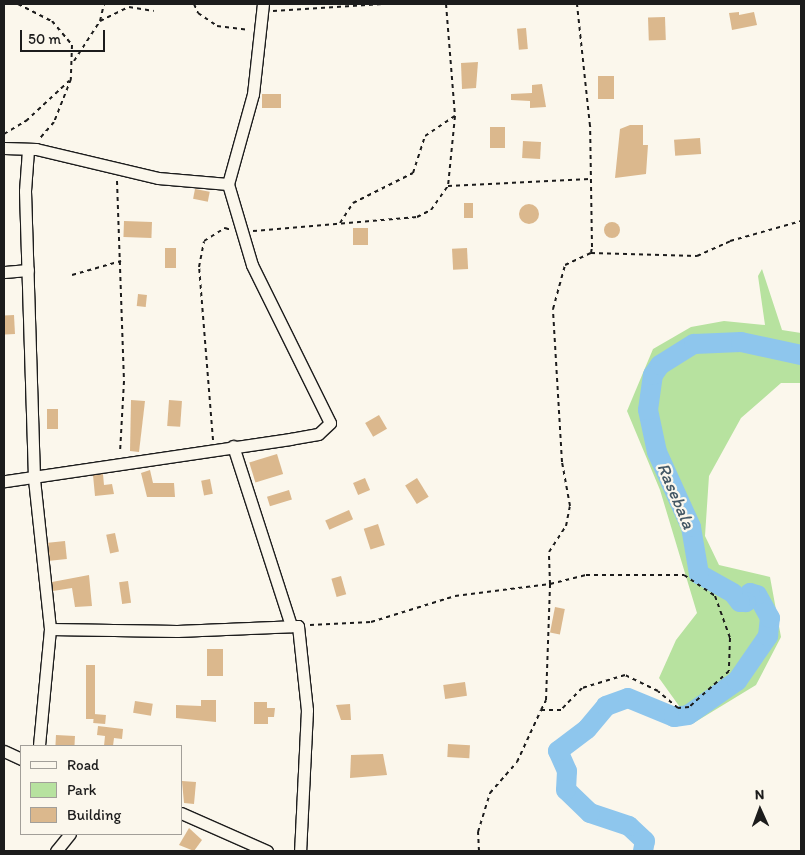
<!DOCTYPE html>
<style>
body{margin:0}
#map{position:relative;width:805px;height:855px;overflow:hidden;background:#fbf7ec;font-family:Itim,sans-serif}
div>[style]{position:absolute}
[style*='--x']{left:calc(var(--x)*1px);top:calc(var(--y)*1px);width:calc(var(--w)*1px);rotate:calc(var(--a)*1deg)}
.green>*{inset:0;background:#b7e29f}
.river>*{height:20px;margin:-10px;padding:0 10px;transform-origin:10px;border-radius:10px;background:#8ec6ed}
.building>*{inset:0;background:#dbb88d;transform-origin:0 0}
.round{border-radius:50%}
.path>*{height:2px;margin-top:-1px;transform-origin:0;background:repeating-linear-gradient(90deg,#1c1c1c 0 4px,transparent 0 8px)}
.roads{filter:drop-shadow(1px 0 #1c1c1c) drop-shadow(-1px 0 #1c1c1c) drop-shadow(0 1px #1c1c1c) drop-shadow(0 -1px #1c1c1c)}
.street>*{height:11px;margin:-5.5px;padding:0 5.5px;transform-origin:5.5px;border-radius:5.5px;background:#fbf7ec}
span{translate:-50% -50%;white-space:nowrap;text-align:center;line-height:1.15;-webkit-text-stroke:4.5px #fbf7ec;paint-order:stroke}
.water-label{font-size:18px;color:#445865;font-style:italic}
.frame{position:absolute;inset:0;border:5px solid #1c1c1c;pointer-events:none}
.legend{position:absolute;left:20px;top:745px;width:162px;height:90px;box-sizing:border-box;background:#fbf7ec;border:1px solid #a29f99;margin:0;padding:6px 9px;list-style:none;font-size:15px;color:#1c1c1c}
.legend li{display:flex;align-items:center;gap:10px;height:25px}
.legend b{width:25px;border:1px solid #a29f99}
.north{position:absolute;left:735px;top:785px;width:50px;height:50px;-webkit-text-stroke:4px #fbf7ec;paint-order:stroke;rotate:358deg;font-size:14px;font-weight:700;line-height:20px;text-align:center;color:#1c1c1c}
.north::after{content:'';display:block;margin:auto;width:18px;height:22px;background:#1c1c1c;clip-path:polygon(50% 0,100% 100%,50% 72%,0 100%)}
.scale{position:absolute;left:20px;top:30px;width:85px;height:22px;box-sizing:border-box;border:2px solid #1c1c1c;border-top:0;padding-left:6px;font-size:15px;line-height:18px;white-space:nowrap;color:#1c1c1c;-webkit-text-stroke:4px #fbf7ec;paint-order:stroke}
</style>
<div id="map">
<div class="green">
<i style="clip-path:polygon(762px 269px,782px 330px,801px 333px,801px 383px,781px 383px,741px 418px,709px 476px,705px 536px,719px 565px,770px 577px,781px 637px,756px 685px,692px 724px,659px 678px,676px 640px,697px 613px,660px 490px,627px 411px,653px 349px,691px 327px,724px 321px,765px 325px,758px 276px)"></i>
</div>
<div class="river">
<i style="--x:643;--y:851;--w:10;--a:-79"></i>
<i style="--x:645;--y:841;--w:22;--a:-137"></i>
<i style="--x:629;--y:826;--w:41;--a:-161.6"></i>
<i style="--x:590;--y:813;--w:33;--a:-136"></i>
<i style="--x:566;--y:790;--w:19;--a:-87"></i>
<i style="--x:567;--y:771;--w:22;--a:-114"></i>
<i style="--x:558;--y:751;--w:36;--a:-37"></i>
<i style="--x:587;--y:729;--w:30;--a:-50"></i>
<i style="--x:606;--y:706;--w:23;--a:-20"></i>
<i style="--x:628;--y:698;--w:50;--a:22.4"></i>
<i style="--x:674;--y:717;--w:14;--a:-8"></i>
<i style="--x:688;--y:715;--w:60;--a:-34.8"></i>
<i style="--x:737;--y:681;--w:55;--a:-55.4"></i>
<i style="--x:768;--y:636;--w:18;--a:-84"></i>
<i style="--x:770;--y:618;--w:26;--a:-119"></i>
<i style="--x:757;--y:595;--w:7;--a:-164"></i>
<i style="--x:750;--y:593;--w:10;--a:114"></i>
<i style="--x:746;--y:602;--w:6;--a:180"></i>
<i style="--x:740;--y:602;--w:11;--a:-128"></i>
<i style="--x:733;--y:593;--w:39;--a:-151"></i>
<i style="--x:699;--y:574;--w:48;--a:-99.7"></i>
<i style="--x:691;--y:527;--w:82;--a:-114.4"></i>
<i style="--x:657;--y:452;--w:43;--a:-102.1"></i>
<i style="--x:648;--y:410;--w:35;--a:-82"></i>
<i style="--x:653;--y:375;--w:12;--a:-55"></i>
<i style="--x:660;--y:365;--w:40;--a:-32"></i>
<i style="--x:694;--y:344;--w:47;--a:-2.4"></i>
<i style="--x:741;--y:342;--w:61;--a:12.2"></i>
</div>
<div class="building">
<i style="clip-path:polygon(739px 12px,739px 15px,754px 12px,757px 25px,732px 30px,729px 13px)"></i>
<i style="left:665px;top:17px;width:23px;height:17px;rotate:88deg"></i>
<i style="left:526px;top:28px;width:21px;height:9px;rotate:85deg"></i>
<i style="clip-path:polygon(478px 62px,476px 88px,462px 89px,461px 63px)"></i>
<i style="left:598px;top:76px;width:16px;height:23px"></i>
<i style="clip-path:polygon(542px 84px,546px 107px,530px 108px,530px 101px,511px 100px,511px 94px,532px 93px,532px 85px)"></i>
<i style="left:262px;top:94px;width:19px;height:14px"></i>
<i style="clip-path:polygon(630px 125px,643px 125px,643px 145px,648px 145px,646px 174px,615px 178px,620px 129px)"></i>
<i style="left:490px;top:127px;width:15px;height:21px"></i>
<i style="left:700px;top:138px;width:16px;height:26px;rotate:86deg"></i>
<i style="left:523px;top:141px;width:18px;height:17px;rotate:3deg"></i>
<i style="left:195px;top:189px;width:15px;height:10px;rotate:11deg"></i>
<i style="left:464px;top:203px;width:9px;height:15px"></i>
<i class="round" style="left:519px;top:204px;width:20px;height:20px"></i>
<i style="left:124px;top:221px;width:28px;height:16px;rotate:2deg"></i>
<i class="round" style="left:604px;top:222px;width:16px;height:16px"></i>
<i style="left:353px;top:228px;width:15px;height:17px"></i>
<i style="left:165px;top:248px;width:11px;height:20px"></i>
<i style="left:467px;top:248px;width:21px;height:15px;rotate:87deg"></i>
<i style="left:138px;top:294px;width:9px;height:12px;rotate:6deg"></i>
<i style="left:14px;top:315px;width:19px;height:10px;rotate:87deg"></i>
<i style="clip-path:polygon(131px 400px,145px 401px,139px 452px,130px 451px)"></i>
<i style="left:169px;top:400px;width:13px;height:26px;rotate:4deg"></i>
<i style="left:47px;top:409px;width:11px;height:20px"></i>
<i style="left:379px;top:415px;width:16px;height:16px;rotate:60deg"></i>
<i style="left:277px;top:454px;width:21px;height:29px;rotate:73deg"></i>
<i style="clip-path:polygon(150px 470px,153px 483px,174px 483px,175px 497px,147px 497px,141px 473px)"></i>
<i style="clip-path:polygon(103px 474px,104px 485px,112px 484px,114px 494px,95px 496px,93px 475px)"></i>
<i style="left:365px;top:478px;width:13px;height:13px;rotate:67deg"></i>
<i style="left:417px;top:478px;width:22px;height:14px;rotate:58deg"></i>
<i style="left:210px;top:479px;width:15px;height:9px;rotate:79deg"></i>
<i style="left:289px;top:490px;width:10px;height:23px;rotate:73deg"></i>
<i style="left:349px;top:510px;width:10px;height:26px;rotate:66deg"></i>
<i style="left:378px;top:524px;width:22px;height:15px;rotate:72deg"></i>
<i style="left:115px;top:533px;width:19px;height:9px;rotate:78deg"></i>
<i style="left:65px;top:541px;width:18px;height:17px;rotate:84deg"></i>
<i style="clip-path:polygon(89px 575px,92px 606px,75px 607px,72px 588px,53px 591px,52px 582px)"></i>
<i style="left:341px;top:576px;width:19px;height:10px;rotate:74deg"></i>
<i style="left:128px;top:581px;width:22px;height:9px;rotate:82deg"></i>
<i style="left:555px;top:607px;width:10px;height:26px;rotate:11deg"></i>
<i style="left:207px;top:649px;width:16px;height:27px"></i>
<i style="left:86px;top:665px;width:9px;height:54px"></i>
<i style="left:465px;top:682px;width:14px;height:22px;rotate:82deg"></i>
<i style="clip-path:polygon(201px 700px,216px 700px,216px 722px,176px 718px,176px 705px,201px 706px)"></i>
<i style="left:135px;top:701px;width:18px;height:12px;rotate:9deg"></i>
<i style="clip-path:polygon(254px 702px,267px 702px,267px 708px,275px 708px,274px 717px,268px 717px,268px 724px,254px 724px)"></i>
<i style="clip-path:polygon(350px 704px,351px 720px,341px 720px,336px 705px)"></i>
<i style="left:94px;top:714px;width:12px;height:9px;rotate:5deg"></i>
<i style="clip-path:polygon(98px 726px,123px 729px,122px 739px,114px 738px,113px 746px,104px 746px,105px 736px,97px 735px)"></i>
<i style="left:56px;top:735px;width:19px;height:11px;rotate:3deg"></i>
<i style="left:448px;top:744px;width:22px;height:13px;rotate:3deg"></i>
<i style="clip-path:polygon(383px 754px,387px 775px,350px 778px,351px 755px)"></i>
<i style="clip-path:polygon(182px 781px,196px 782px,194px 804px,184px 803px)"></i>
<i style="clip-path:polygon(189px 828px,202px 840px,194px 851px,179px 845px)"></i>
</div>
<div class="path">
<i style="--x:18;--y:4;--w:38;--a:27"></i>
<i style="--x:52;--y:21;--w:31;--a:50"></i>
<i style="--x:72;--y:45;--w:34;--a:92"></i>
<i style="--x:71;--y:79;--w:46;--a:111.6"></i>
<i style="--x:54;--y:122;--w:21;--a:131"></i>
<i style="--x:194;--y:4;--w:10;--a:66"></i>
<i style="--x:198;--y:13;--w:23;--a:34"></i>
<i style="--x:217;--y:26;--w:31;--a:7"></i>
<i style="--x:446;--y:4;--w:112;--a:85.4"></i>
<i style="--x:455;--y:116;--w:70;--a:95.7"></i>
<i style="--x:448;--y:186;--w:142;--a:-2.8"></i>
<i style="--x:273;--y:11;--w:110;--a:-3.6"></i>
<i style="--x:100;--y:21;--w:32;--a:-26"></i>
<i style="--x:129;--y:7;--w:25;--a:9"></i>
<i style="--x:74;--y:61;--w:48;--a:-57"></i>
<i style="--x:100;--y:21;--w:17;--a:-77"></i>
<i style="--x:4;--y:134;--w:26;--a:-31"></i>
<i style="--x:26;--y:121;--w:59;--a:-42.9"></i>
<i style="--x:801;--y:177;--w:12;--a:90"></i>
<i style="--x:117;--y:181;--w:200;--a:88"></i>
<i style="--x:124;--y:381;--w:72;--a:93.2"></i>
<i style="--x:340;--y:223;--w:24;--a:-57"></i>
<i style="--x:353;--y:203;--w:67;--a:-26.6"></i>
<i style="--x:413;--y:173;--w:39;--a:-72"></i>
<i style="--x:425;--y:136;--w:36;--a:-34"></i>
<i style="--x:253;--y:231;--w:165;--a:-4.9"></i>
<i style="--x:417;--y:217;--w:16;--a:-27"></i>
<i style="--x:431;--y:210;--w:29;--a:-55"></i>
<i style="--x:591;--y:253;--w:106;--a:1.6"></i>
<i style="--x:697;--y:256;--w:36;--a:-24"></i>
<i style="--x:730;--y:241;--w:74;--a:-15.7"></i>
<i style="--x:72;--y:275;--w:51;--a:-15.9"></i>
<i style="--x:213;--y:440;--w:174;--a:-94.6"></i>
<i style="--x:199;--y:267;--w:26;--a:-79"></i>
<i style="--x:204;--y:241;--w:25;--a:-32"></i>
<i style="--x:225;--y:228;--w:6;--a:18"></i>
<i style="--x:310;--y:625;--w:61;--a:-2.8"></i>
<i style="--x:371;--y:622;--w:88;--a:-17.2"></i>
<i style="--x:455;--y:596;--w:96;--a:-7.2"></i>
<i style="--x:550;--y:584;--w:32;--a:-92"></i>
<i style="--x:549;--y:552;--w:31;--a:-57"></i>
<i style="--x:566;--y:526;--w:20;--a:-79"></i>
<i style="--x:570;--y:506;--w:45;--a:-100.3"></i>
<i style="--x:562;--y:462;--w:153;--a:-93.4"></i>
<i style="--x:553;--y:309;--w:46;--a:-74.7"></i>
<i style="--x:565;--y:265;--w:29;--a:-25"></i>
<i style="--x:591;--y:253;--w:6;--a:-81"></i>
<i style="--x:592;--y:247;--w:121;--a:-90.9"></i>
<i style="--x:590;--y:126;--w:123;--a:-96.1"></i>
<i style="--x:479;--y:851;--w:19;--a:-93"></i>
<i style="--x:478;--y:832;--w:41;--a:-72.9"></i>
<i style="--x:490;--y:793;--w:41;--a:-48.9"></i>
<i style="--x:517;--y:762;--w:57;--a:-65.2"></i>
<i style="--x:541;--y:710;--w:11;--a:-63"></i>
<i style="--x:546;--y:700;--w:116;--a:-88"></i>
<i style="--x:550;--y:584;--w:37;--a:-14"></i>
<i style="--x:586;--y:575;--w:98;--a:0"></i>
<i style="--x:684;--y:575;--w:37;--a:34"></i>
<i style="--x:715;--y:596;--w:45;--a:70.3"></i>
<i style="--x:730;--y:638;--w:33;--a:92"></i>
<i style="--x:729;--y:671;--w:54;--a:138"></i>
<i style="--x:689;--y:707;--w:11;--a:175"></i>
<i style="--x:678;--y:708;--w:26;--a:-140"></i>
<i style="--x:658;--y:691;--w:37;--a:-154"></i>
<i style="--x:625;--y:675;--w:45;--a:163.2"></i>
<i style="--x:582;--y:688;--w:30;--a:134"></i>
<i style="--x:561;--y:710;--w:20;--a:180"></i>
</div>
<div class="roads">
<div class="street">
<i style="--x:4;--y:148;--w:32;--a:2"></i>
<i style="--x:36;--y:149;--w:125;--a:13.4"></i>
<i style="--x:158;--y:178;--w:70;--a:4.9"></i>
<i style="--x:228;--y:184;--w:84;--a:73.5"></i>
<i style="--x:252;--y:265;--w:176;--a:63.7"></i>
<i style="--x:330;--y:423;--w:16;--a:137"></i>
<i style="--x:318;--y:434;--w:28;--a:170"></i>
<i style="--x:290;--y:439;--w:289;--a:171.6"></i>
<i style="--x:28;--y:150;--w:41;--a:94.2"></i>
<i style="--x:25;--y:191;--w:288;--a:88.2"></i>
<i style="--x:34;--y:479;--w:151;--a:83.9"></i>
<i style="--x:50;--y:629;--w:118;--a:95.4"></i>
<i style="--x:228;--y:184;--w:93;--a:-74.5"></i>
<i style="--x:253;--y:94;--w:91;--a:-83.7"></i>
<i style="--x:4;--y:272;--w:24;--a:-5"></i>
<i style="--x:233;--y:446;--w:189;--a:72.1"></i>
<i style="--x:50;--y:629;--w:127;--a:0.9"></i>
<i style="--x:177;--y:631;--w:121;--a:-2.4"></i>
<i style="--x:298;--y:626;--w:84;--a:83.9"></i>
<i style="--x:307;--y:710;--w:141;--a:92.8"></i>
<i style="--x:4;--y:751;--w:19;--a:25"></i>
<i style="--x:181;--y:813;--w:94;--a:23.8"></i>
<i style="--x:56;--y:851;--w:22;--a:-51"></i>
</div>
</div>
<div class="water-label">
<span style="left:676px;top:496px;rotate:67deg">Rasebala</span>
</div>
<div class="frame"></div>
<ul class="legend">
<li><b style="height:6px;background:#fbf7ec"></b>Road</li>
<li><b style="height:14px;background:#b7e29f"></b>Park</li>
<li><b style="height:14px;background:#dbb88d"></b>Building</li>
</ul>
<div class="north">N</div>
<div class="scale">50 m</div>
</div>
